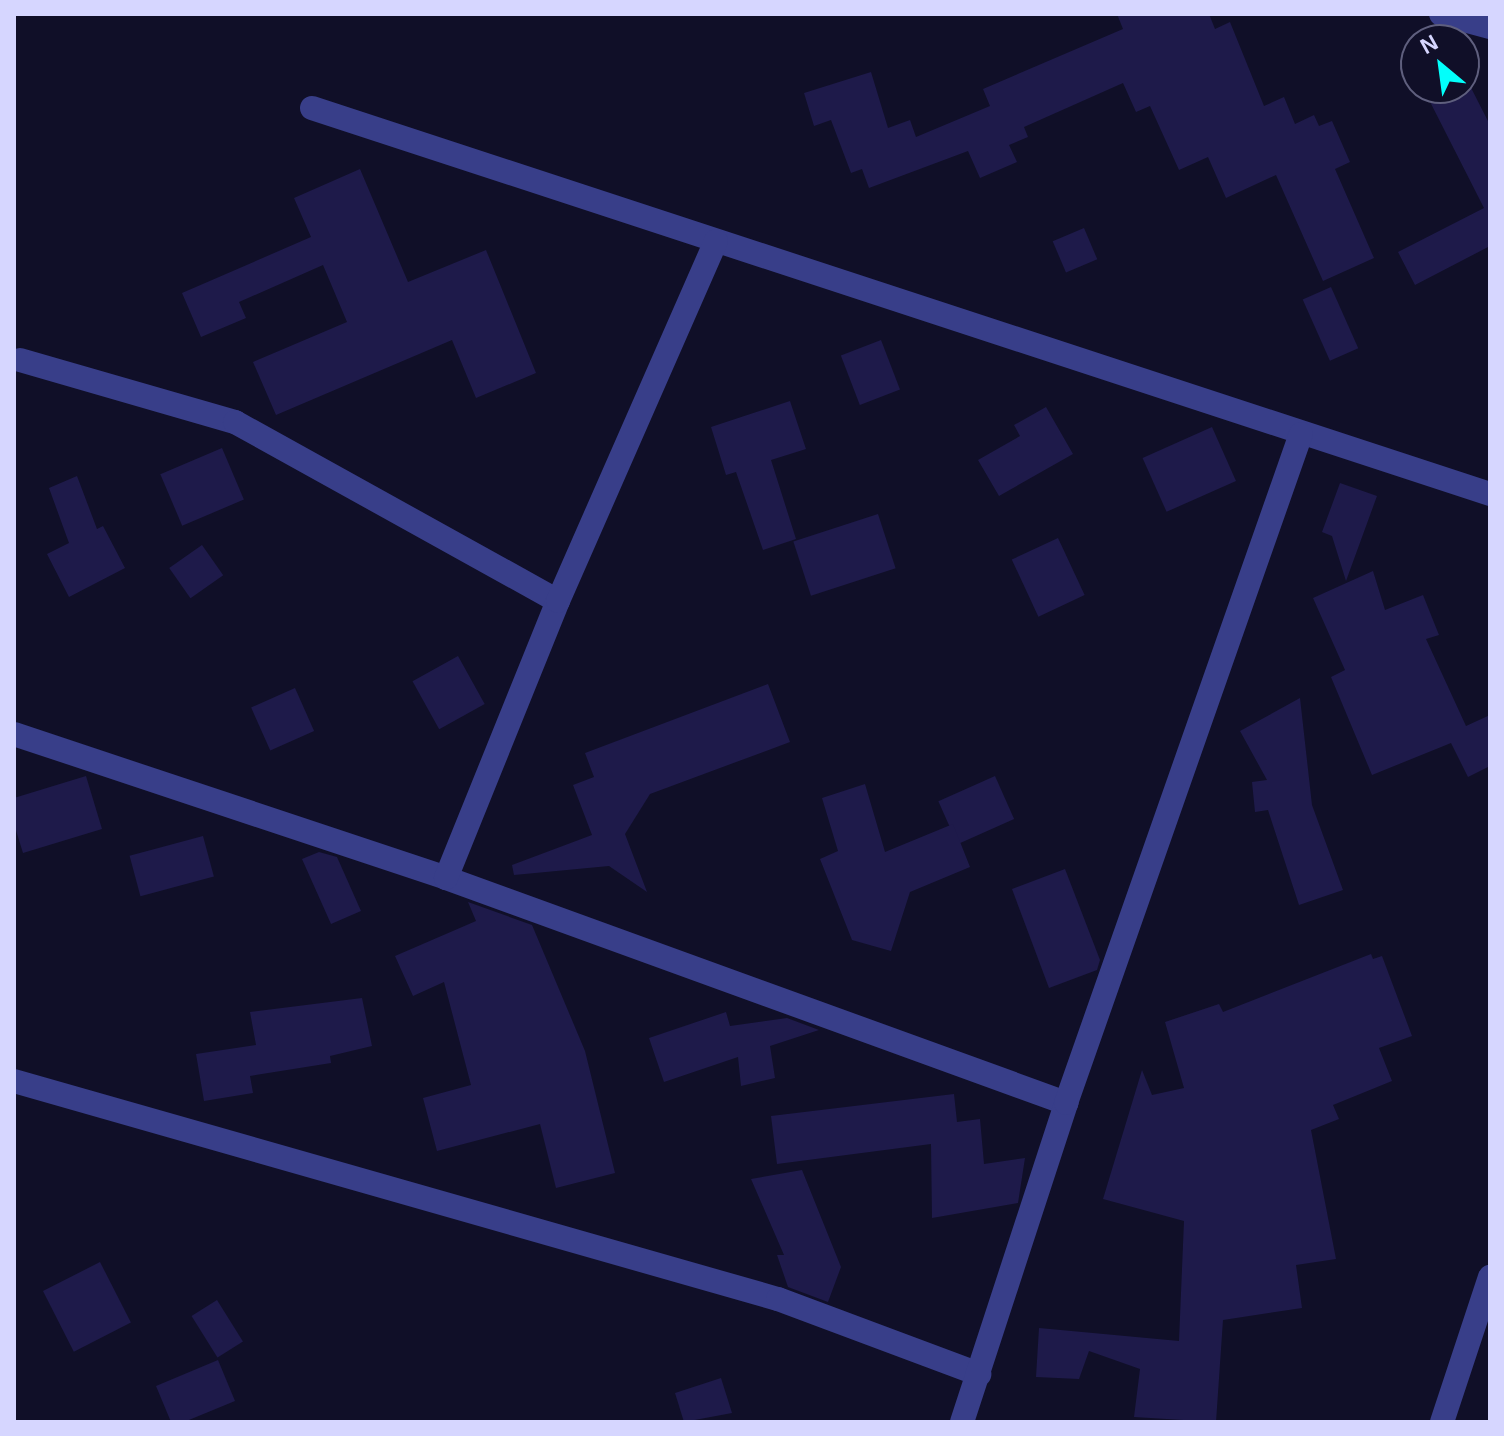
<!DOCTYPE html>
<style>
body{margin:0}
#map{position:relative;width:1504px;height:1436px;overflow:hidden;background:#100f28;font-family:Helvetica,sans-serif}
div>[style]{position:absolute}
[style*='--x']{left:calc(var(--x)*1px);top:calc(var(--y)*1px);width:calc(var(--w)*1px);rotate:calc(var(--a)*1deg)}
.building>*{inset:0;background:#1e1a4a;transform-origin:0 0}
.minor>*{height:24px;margin:-12px;padding:0 12px;transform-origin:12px;border-radius:12px;background:#383e89}
span{translate:-50% -50%;white-space:nowrap;text-align:center;line-height:1.15;-webkit-text-stroke:7px #100f28;paint-order:stroke}
.frame{position:absolute;inset:0;border:16px solid #d6d6ff;pointer-events:none}
.north{position:absolute;left:1400px;top:24px;width:80px;height:80px;box-sizing:border-box;background:#100f28;border:2px solid #5f5f7e;border-radius:50%;rotate:331deg;font-size:22px;font-weight:700;line-height:32px;text-align:center;color:#d6d6ff}
.north::after{content:'';display:block;margin:auto;width:28px;height:36px;background:#02fffb;clip-path:polygon(50% 0,100% 100%,50% 72%,0 100%)}
</style>
<div id="map">
<div class="building">
<i style="clip-path:polygon(1117px 14px,1209px 14px,1215px 29px,1230px 22px,1264px 106px,1284px 97px,1295px 124px,1314px 115px,1319px 126px,1332px 121px,1350px 162px,1335px 169px,1374px 258px,1323px 281px,1276px 175px,1226px 198px,1208px 157px,1179px 170px,1150px 106px,1136px 112px,1123px 83px,1024px 127px,1028px 137px,1009px 145px,1017px 162px,980px 178px,968px 151px,869px 188px,862px 169px,851px 173px,831px 120px,814px 126px,804px 93px,871px 72px,888px 128px,910px 120px,916px 137px,990px 106px,983px 89px,1123px 29px)"></i>
<i style="clip-path:polygon(1416px 47px,1416px 74px,1405px 52px)"></i>
<i style="clip-path:polygon(1464px 74px,1490px 125px,1490px 246px,1415px 285px,1398px 252px,1484px 208px,1423px 88px,1464px 88px)"></i>
<i style="clip-path:polygon(360px 169px,408px 282px,486px 250px,536px 373px,476px 398px,452px 340px,276px 415px,253px 362px,347px 322px,323px 265px,239px 302px,246px 318px,201px 337px,182px 293px,311px 237px,294px 198px)"></i>
<i style="left:1084px;top:228px;width:34px;height:34px;rotate:67deg"></i>
<i style="left:1331px;top:287px;width:67px;height:31px;rotate:66deg"></i>
<i style="left:881px;top:340px;width:53px;height:43px;rotate:69deg"></i>
<i style="clip-path:polygon(790px 401px,806px 449px,771px 460px,796px 539px,763px 550px,736px 472px,726px 475px,711px 427px)"></i>
<i style="clip-path:polygon(1046px 407px,1073px 454px,999px 496px,978px 460px,1020px 436px,1014px 425px)"></i>
<i style="left:1212px;top:427px;width:59px;height:76px;rotate:66deg"></i>
<i style="left:222px;top:448px;width:56px;height:67px;rotate:67deg"></i>
<i style="clip-path:polygon(77px 476px,97px 529px,103px 526px,125px 568px,69px 597px,47px 554px,69px 543px,49px 488px)"></i>
<i style="clip-path:polygon(1340px 483px,1377px 496px,1346px 581px,1332px 536px,1322px 532px)"></i>
<i style="left:878px;top:514px;width:57px;height:89px;rotate:72deg"></i>
<i style="left:1058px;top:538px;width:63px;height:51px;rotate:65deg"></i>
<i style="left:202px;top:545px;width:37px;height:40px;rotate:55deg"></i>
<i style="clip-path:polygon(1373px 571px,1385px 610px,1423px 595px,1439px 635px,1426px 639px,1466px 726px,1490px 715px,1490px 766px,1468px 777px,1451px 743px,1372px 775px,1331px 677px,1345px 670px,1313px 598px)"></i>
<i style="left:458px;top:656px;width:55px;height:52px;rotate:61deg"></i>
<i style="clip-path:polygon(768px 684px,790px 742px,650px 794px,625px 834px,647px 892px,609px 866px,514px 875px,512px 865px,592px 835px,573px 785px,594px 777px,585px 753px)"></i>
<i style="left:295px;top:688px;width:47px;height:48px;rotate:66deg"></i>
<i style="clip-path:polygon(1300px 698px,1312px 805px,1343px 890px,1299px 905px,1268px 810px,1255px 812px,1252px 782px,1267px 780px,1240px 731px)"></i>
<i style="clip-path:polygon(86px 776px,102px 829px,23px 853px,14px 824px,14px 798px)"></i>
<i style="left:995px;top:776px;width:47px;height:62px;rotate:66deg"></i>
<i style="clip-path:polygon(865px 784px,885px 852px,953px 824px,970px 867px,910px 892px,891px 951px,852px 940px,820px 859px,838px 851px,822px 798px)"></i>
<i style="left:203px;top:836px;width:42px;height:76px;rotate:75deg"></i>
<i style="clip-path:polygon(319px 852px,337px 857px,361px 911px,331px 924px,302px 859px)"></i>
<i style="clip-path:polygon(1065px 869px,1100px 960px,1097px 970px,1049px 988px,1012px 889px)"></i>
<i style="clip-path:polygon(468px 902px,532px 925px,585px 1051px,615px 1173px,556px 1188px,540px 1124px,437px 1151px,423px 1098px,471px 1085px,444px 982px,413px 996px,395px 956px,476px 921px)"></i>
<i style="clip-path:polygon(1371px 954px,1373px 959px,1382px 956px,1412px 1036px,1379px 1048px,1392px 1081px,1333px 1105px,1339px 1119px,1311px 1130px,1336px 1259px,1296px 1265px,1302px 1308px,1223px 1320px,1216px 1422px,1134px 1417px,1140px 1369px,1089px 1351px,1079px 1379px,1036px 1377px,1039px 1328px,1179px 1341px,1184px 1221px,1103px 1199px,1142px 1070px,1152px 1095px,1184px 1088px,1165px 1022px,1219px 1004px,1223px 1012px)"></i>
<i style="clip-path:polygon(362px 998px,372px 1046px,330px 1056px,331px 1063px,250px 1076px,253px 1093px,204px 1101px,196px 1054px,256px 1045px,250px 1012px)"></i>
<i style="clip-path:polygon(726px 1012px,730px 1026px,787px 1018px,819px 1030px,770px 1046px,775px 1078px,741px 1086px,738px 1057px,664px 1082px,649px 1038px)"></i>
<i style="clip-path:polygon(954px 1094px,957px 1122px,980px 1119px,984px 1164px,1025px 1158px,1018px 1203px,932px 1218px,931px 1144px,777px 1164px,771px 1116px)"></i>
<i style="clip-path:polygon(802px 1170px,841px 1267px,828px 1302px,788px 1287px,777px 1255px,784px 1255px,751px 1179px)"></i>
<i style="left:100px;top:1262px;width:68px;height:64px;rotate:63deg"></i>
<i style="left:217px;top:1300px;width:49px;height:30px;rotate:58deg"></i>
<i style="clip-path:polygon(218px 1360px,235px 1401px,184px 1422px,171px 1422px,156px 1386px)"></i>
<i style="clip-path:polygon(721px 1378px,732px 1413px,684px 1422px,675px 1393px)"></i>
</div>
<div class="minor">
<i style="--x:1441;--y:14;--w:51;--a:14.9"></i>
<i style="--x:312;--y:108;--w:1240;--a:18.14"></i>
<i style="--x:20;--y:360;--w:224;--a:16.1"></i>
<i style="--x:235;--y:422;--w:369;--a:29"></i>
<i style="--x:14;--y:734;--w:455;--a:18.4"></i>
<i style="--x:446;--y:878;--w:660;--a:19.95"></i>
<i style="--x:446;--y:878;--w:299;--a:-68"></i>
<i style="--x:558;--y:601;--w:393;--a:-66.3"></i>
<i style="--x:14;--y:1081;--w:794;--a:15.93"></i>
<i style="--x:778;--y:1299;--w:215;--a:20.5"></i>
<i style="--x:962;--y:1422;--w:336;--a:-71.9"></i>
<i style="--x:1066;--y:1103;--w:709;--a:-70.65"></i>
<i style="--x:1442;--y:1422;--w:153;--a:-71.7"></i>
</div>
<div class="frame"></div>
<div class="north">N</div>
</div>
